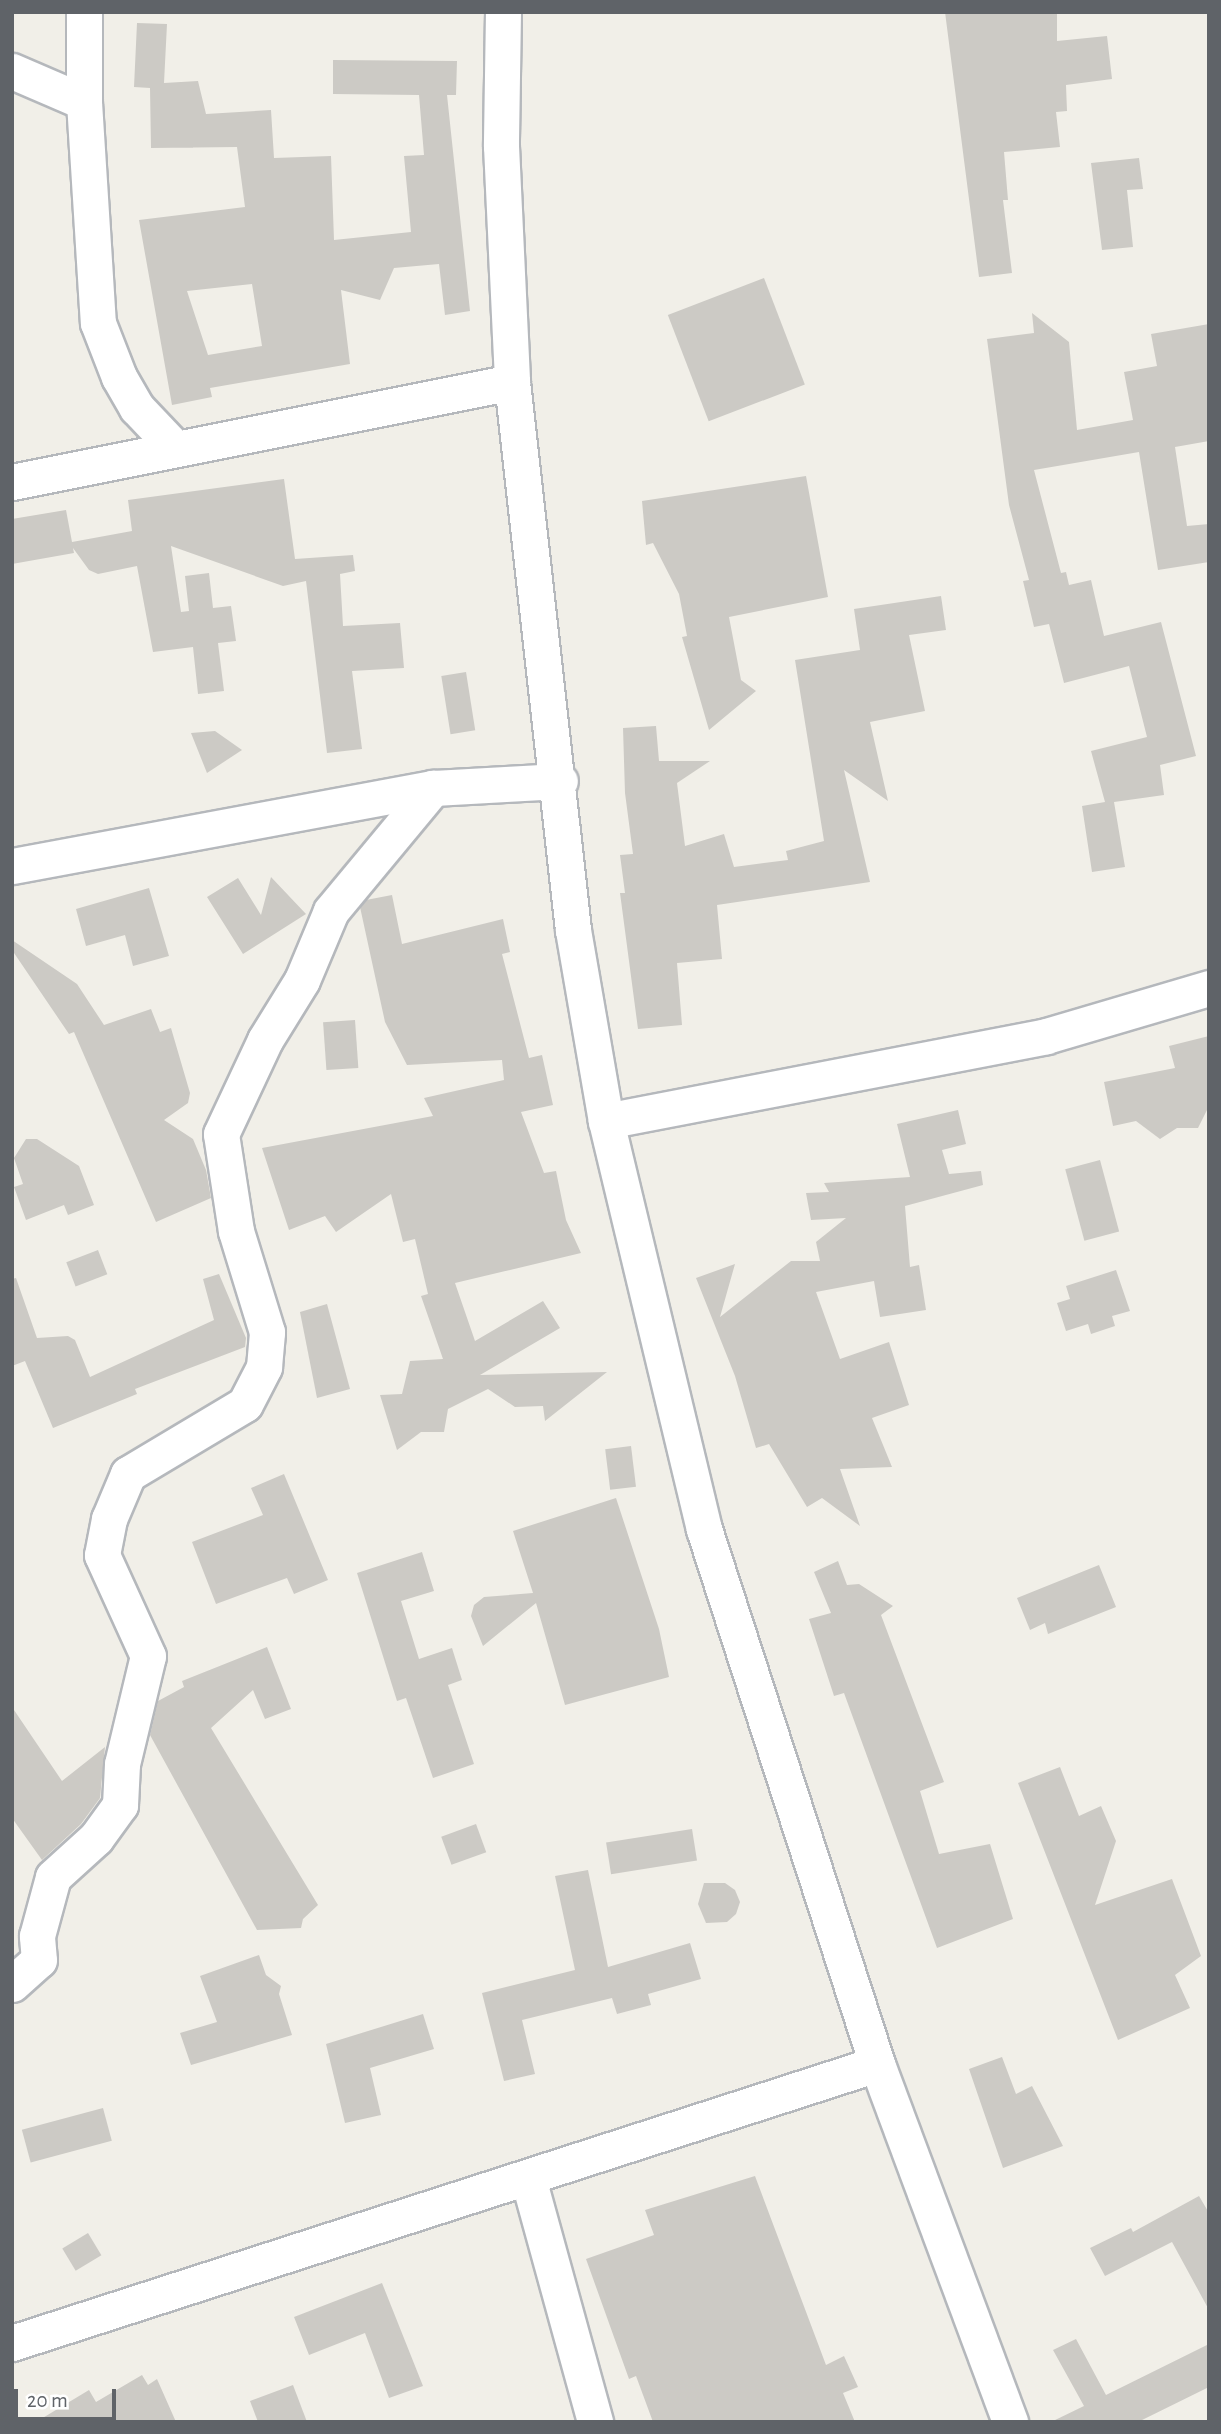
<!DOCTYPE html>
<style>
body{margin:0}
#map{position:relative;width:1221px;height:2434px;overflow:hidden;background:#f1efe8;font-family:"Alegreya Sans",sans-serif}
div>[style]{position:absolute}
[style*='--x']{left:calc(var(--x)*1px);top:calc(var(--y)*1px);width:calc(var(--w)*1px);rotate:calc(var(--a)*1deg)}
.building>*{inset:0;background:#cccac5;transform-origin:0 0}
.roads{filter:drop-shadow(2px 0 #b5b8bc) drop-shadow(-2px 0 #b5b8bc) drop-shadow(0 2px #b5b8bc) drop-shadow(0 -2px #b5b8bc)}
.minor>*{height:35px;margin:-17.5px;padding:0 17.5px;transform-origin:17.5px;border-radius:17.5px;background:#fff}
span{translate:-50% -50%;white-space:nowrap;text-align:center;line-height:1.15;-webkit-text-stroke:7px #fff;paint-order:stroke}
.frame{position:absolute;inset:0;border:14px solid #5f6368;pointer-events:none}
.scale{position:absolute;left:14px;top:2389px;width:102px;height:32px;box-sizing:border-box;border:4px solid #5f6368;border-top:0;padding-left:9px;font-size:21px;line-height:24px;white-space:nowrap;color:#5f6368;-webkit-text-stroke:5px #fff;paint-order:stroke}
</style>
<div id="map">
<div class="building">
<i style="clip-path:polygon(945px 12px,1057px 12px,1057px 41px,1107px 36px,1112px 79px,1066px 85px,1067px 111px,1056px 112px,1060px 147px,1004px 152px,1008px 200px,1003px 200px,1012px 273px,979px 277px)"></i>
<i style="clip-path:polygon(evenodd,137px 23px,167px 24px,164px 83px,198px 81px,206px 114px,271px 110px,274px 158px,331px 156px,334px 240px,411px 232px,404px 156px,424px 155px,419px 95px,333px 94px,333px 60px,457px 61px,456px 95px,447px 95px,470px 311px,445px 315px,439px 264px,394px 268px,380px 300px,341px 290px,350px 364px,210px 388px,212px 397px,172px 405px,139px 220px,245px 207px,237px 147px,151px 148px,150px 88px,134px 87px,137px 23px,252px 284px,262px 346px,208px 355px,187px 291px,252px 284px)"></i>
<i style="clip-path:polygon(1139px 158px,1143px 189px,1127px 190px,1133px 247px,1102px 250px,1091px 163px)"></i>
<i style="left:764px;top:278px;width:114px;height:103px;rotate:69deg"></i>
<i style="clip-path:polygon(1032px 313px,1069px 342px,1077px 430px,1133px 420px,1124px 372px,1157px 366px,1151px 334px,1209px 324px,1209px 441px,1175px 447px,1187px 526px,1209px 524px,1209px 562px,1158px 570px,1139px 452px,1034px 470px,1061px 573px,1066px 572px,1069px 585px,1091px 580px,1104px 636px,1161px 622px,1196px 756px,1160px 765px,1164px 795px,1114px 802px,1125px 867px,1092px 872px,1082px 806px,1105px 802px,1091px 751px,1147px 737px,1129px 666px,1064px 683px,1049px 624px,1034px 627px,1023px 581px,1029px 580px,1009px 505px,987px 339px,1034px 333px)"></i>
<i style="clip-path:polygon(806px 476px,828px 597px,729px 617px,741px 680px,756px 691px,709px 730px,682px 637px,687px 636px,679px 594px,653px 543px,646px 545px,642px 501px)"></i>
<i style="clip-path:polygon(284px 479px,295px 559px,353px 555px,355px 571px,340px 574px,343px 626px,400px 623px,404px 668px,352px 671px,362px 749px,327px 753px,306px 581px,283px 586px,171px 546px,181px 612px,189px 611px,185px 576px,209px 573px,213px 608px,231px 606px,236px 641px,218px 643px,224px 691px,198px 694px,193px 647px,153px 652px,137px 566px,98px 574px,89px 570px,73px 548px,74px 553px,12px 564px,12px 519px,66px 510px,72px 542px,132px 531px,128px 500px)"></i>
<i style="clip-path:polygon(941px 596px,946px 630px,909px 635px,925px 711px,870px 722px,888px 801px,844px 770px,870px 882px,717px 905px,722px 959px,677px 963px,682px 1025px,638px 1029px,620px 893px,625px 893px,620px 855px,633px 854px,625px 793px,623px 728px,656px 726px,659px 761px,710px 761px,677px 783px,685px 846px,724px 834px,734px 867px,788px 860px,786px 851px,824px 841px,795px 660px,860px 650px,854px 609px)"></i>
<i style="left:466px;top:672px;width:59px;height:25px;rotate:81deg"></i>
<i style="clip-path:polygon(215px 731px,242px 750px,207px 773px,191px 733px)"></i>
<i style="clip-path:polygon(271px 877px,306px 914px,243px 954px,207px 897px,238px 878px,261px 915px)"></i>
<i style="clip-path:polygon(149px 888px,169px 956px,133px 966px,125px 935px,86px 946px,76px 909px)"></i>
<i style="clip-path:polygon(392px 895px,402px 944px,503px 919px,510px 952px,502px 954px,529px 1058px,542px 1055px,553px 1105px,521px 1112px,544px 1173px,556px 1171px,566px 1220px,581px 1253px,455px 1283px,475px 1341px,543px 1301px,560px 1328px,480px 1375px,607px 1372px,545px 1421px,543px 1406px,515px 1407px,488px 1389px,448px 1409px,444px 1432px,421px 1432px,397px 1450px,380px 1395px,402px 1394px,410px 1361px,443px 1359px,421px 1296px,428px 1294px,415px 1239px,403px 1242px,391px 1194px,336px 1232px,325px 1216px,289px 1230px,262px 1148px,433px 1116px,424px 1098px,504px 1080px,502px 1060px,407px 1065px,385px 1022px,360px 907px,366px 900px)"></i>
<i style="clip-path:polygon(12px 940px,77px 984px,104px 1025px,151px 1009px,160px 1032px,171px 1028px,190px 1093px,188px 1103px,164px 1120px,193px 1139px,206px 1170px,211px 1198px,156px 1222px,74px 1032px,69px 1034px,12px 950px)"></i>
<i style="left:355px;top:1020px;width:48px;height:32px;rotate:86deg"></i>
<i style="clip-path:polygon(1209px 1036px,1209px 1106px,1198px 1128px,1177px 1128px,1160px 1139px,1136px 1121px,1113px 1126px,1104px 1082px,1175px 1068px,1169px 1046px)"></i>
<i style="clip-path:polygon(958px 1110px,966px 1144px,942px 1150px,949px 1174px,981px 1171px,983px 1185px,905px 1206px,910px 1267px,919px 1265px,926px 1310px,880px 1317px,874px 1281px,816px 1292px,840px 1359px,889px 1342px,909px 1405px,872px 1418px,892px 1467px,840px 1469px,860px 1526px,822px 1498px,807px 1507px,769px 1444px,756px 1448px,735px 1376px,696px 1278px,735px 1264px,720px 1317px,791px 1261px,820px 1261px,816px 1242px,846px 1218px,811px 1220px,806px 1193px,829px 1192px,824px 1183px,910px 1177px,897px 1124px)"></i>
<i style="clip-path:polygon(26px 1139px,37px 1139px,79px 1166px,94px 1205px,68px 1215px,64px 1205px,26px 1220px,14px 1187px,23px 1184px,14px 1158px)"></i>
<i style="left:1100px;top:1160px;width:74px;height:36px;rotate:75deg"></i>
<i style="left:98px;top:1250px;width:26px;height:34px;rotate:69deg"></i>
<i style="clip-path:polygon(1116px 1270px,1130px 1311px,1112px 1316px,1115px 1326px,1091px 1334px,1088px 1324px,1066px 1331px,1057px 1303px,1070px 1299px,1066px 1286px)"></i>
<i style="clip-path:polygon(219px 1274px,246px 1338px,245px 1347px,135px 1389px,137px 1394px,53px 1428px,25px 1361px,12px 1366px,12px 1279px,16px 1278px,37px 1338px,68px 1336px,75px 1340px,90px 1377px,214px 1320px,203px 1279px)"></i>
<i style="clip-path:polygon(327px 1304px,350px 1389px,317px 1398px,300px 1312px)"></i>
<i style="left:631px;top:1446px;width:41px;height:26px;rotate:83deg"></i>
<i style="clip-path:polygon(284px 1474px,328px 1580px,294px 1594px,287px 1578px,216px 1604px,192px 1542px,263px 1515px,251px 1488px)"></i>
<i style="clip-path:polygon(616px 1498px,659px 1629px,669px 1677px,565px 1705px,536px 1603px,483px 1646px,471px 1616px,474px 1605px,484px 1597px,533px 1593px,513px 1531px)"></i>
<i style="clip-path:polygon(422px 1552px,434px 1591px,401px 1601px,419px 1659px,452px 1648px,462px 1680px,448px 1685px,474px 1764px,433px 1778px,406px 1698px,397px 1701px,357px 1573px)"></i>
<i style="clip-path:polygon(838px 1561px,847px 1585px,859px 1584px,893px 1606px,881px 1615px,944px 1782px,920px 1791px,939px 1854px,990px 1844px,1013px 1919px,937px 1948px,844px 1693px,834px 1696px,809px 1619px,831px 1613px,814px 1572px)"></i>
<i style="clip-path:polygon(1099px 1565px,1116px 1607px,1048px 1634px,1045px 1623px,1030px 1630px,1017px 1598px)"></i>
<i style="clip-path:polygon(267px 1647px,291px 1709px,265px 1719px,253px 1690px,211px 1728px,318px 1905px,303px 1919px,301px 1928px,257px 1930px,150px 1735px,158px 1701px,184px 1687px,182px 1681px)"></i>
<i style="clip-path:polygon(12px 1707px,62px 1781px,105px 1747px,100px 1798px,81px 1824px,42px 1860px,12px 1818px)"></i>
<i style="clip-path:polygon(1060px 1767px,1079px 1816px,1101px 1806px,1116px 1841px,1095px 1905px,1172px 1879px,1201px 1956px,1175px 1975px,1190px 2008px,1118px 2040px,1018px 1783px)"></i>
<i style="left:476px;top:1824px;width:30px;height:37px;rotate:70deg"></i>
<i style="left:692px;top:1829px;width:32px;height:87px;rotate:81deg"></i>
<i style="clip-path:polygon(588px 1870px,608px 1967px,690px 1943px,701px 1979px,648px 1994px,651px 2005px,617px 2014px,612px 1998px,522px 2020px,535px 2074px,504px 2081px,482px 1993px,575px 1970px,555px 1876px)"></i>
<i style="clip-path:polygon(704px 1883px,725px 1883px,735px 1890px,740px 1902px,736px 1914px,727px 1922px,706px 1923px,698px 1904px)"></i>
<i style="clip-path:polygon(259px 1955px,266px 1975px,281px 1986px,279px 1994px,292px 2035px,191px 2065px,180px 2033px,217px 2022px,200px 1976px)"></i>
<i style="clip-path:polygon(423px 2014px,434px 2049px,370px 2068px,381px 2115px,345px 2123px,326px 2044px)"></i>
<i style="clip-path:polygon(1002px 2057px,1016px 2094px,1032px 2086px,1063px 2146px,1003px 2168px,969px 2069px)"></i>
<i style="left:103px;top:2108px;width:34px;height:84px;rotate:75deg"></i>
<i style="clip-path:polygon(755px 2176px,826px 2365px,844px 2356px,858px 2387px,843px 2393px,855px 2422px,653px 2422px,636px 2376px,629px 2379px,586px 2259px,654px 2235px,645px 2210px)"></i>
<i style="clip-path:polygon(1199px 2196px,1209px 2213px,1209px 2310px,1172px 2242px,1105px 2276px,1090px 2248px,1131px 2228px,1133px 2232px)"></i>
<i style="left:88px;top:2233px;width:26px;height:30px;rotate:59deg"></i>
<i style="clip-path:polygon(382px 2283px,423px 2386px,389px 2398px,365px 2333px,309px 2355px,294px 2317px)"></i>
<i style="clip-path:polygon(1076px 2339px,1106px 2395px,1209px 2344px,1209px 2387px,1138px 2422px,1051px 2422px,1084px 2406px,1053px 2350px)"></i>
<i style="clip-path:polygon(142px 2375px,148px 2385px,157px 2379px,176px 2422px,36px 2422px,89px 2390px,96px 2402px)"></i>
<i style="clip-path:polygon(293px 2385px,307px 2422px,258px 2422px,250px 2401px)"></i>
</div>
<div class="roads">
<div class="minor">
<i style="--x:84;--y:12;--w:90;--a:90"></i>
<i style="--x:84;--y:102;--w:221;--a:86.4"></i>
<i style="--x:98;--y:323;--w:58;--a:68.7"></i>
<i style="--x:119;--y:377;--w:36;--a:60"></i>
<i style="--x:137;--y:408;--w:55;--a:46.5"></i>
<i style="--x:503;--y:12;--w:134;--a:90.9"></i>
<i style="--x:501;--y:146;--w:236;--a:87.3"></i>
<i style="--x:512;--y:382;--w:551;--a:83.65"></i>
<i style="--x:573;--y:930;--w:194;--a:80.2"></i>
<i style="--x:606;--y:1121;--w:420;--a:76.5"></i>
<i style="--x:704;--y:1529;--w:562;--a:72.08"></i>
<i style="--x:877;--y:2064;--w:382;--a:69.6"></i>
<i style="--x:12;--y:71;--w:78;--a:23.3"></i>
<i style="--x:12;--y:482;--w:510;--a:-11.31"></i>
<i style="--x:12;--y:866;--w:428;--a:-10.5"></i>
<i style="--x:433;--y:788;--w:127;--a:-3.2"></i>
<i style="--x:606;--y:1121;--w:448;--a:-10.9"></i>
<i style="--x:1046;--y:1036;--w:170;--a:-16.4"></i>
<i style="--x:12;--y:1984;--w:36;--a:-42"></i>
<i style="--x:39;--y:1960;--w:24;--a:-95"></i>
<i style="--x:37;--y:1936;--w:61;--a:-74.8"></i>
<i style="--x:53;--y:1877;--w:58;--a:-42.2"></i>
<i style="--x:96;--y:1838;--w:41;--a:-54"></i>
<i style="--x:120;--y:1805;--w:41;--a:-87.2"></i>
<i style="--x:122;--y:1764;--w:111;--a:-76.5"></i>
<i style="--x:148;--y:1656;--w:111;--a:-114.5"></i>
<i style="--x:102;--y:1555;--w:37;--a:-79"></i>
<i style="--x:109;--y:1519;--w:49;--a:-67.1"></i>
<i style="--x:128;--y:1474;--w:136;--a:-30.9"></i>
<i style="--x:245;--y:1404;--w:42;--a:-62.8"></i>
<i style="--x:264;--y:1367;--w:35;--a:-85"></i>
<i style="--x:267;--y:1332;--w:106;--a:-107.1"></i>
<i style="--x:236;--y:1231;--w:98;--a:-98.8"></i>
<i style="--x:221;--y:1134;--w:104;--a:-64.9"></i>
<i style="--x:265;--y:1040;--w:70;--a:-58.3"></i>
<i style="--x:302;--y:980;--w:75;--a:-67.2"></i>
<i style="--x:331;--y:911;--w:160;--a:-50.3"></i>
<i style="--x:528;--y:2178;--w:253;--a:74.6"></i>
<i style="--x:12;--y:2343;--w:909;--a:-17.88"></i>
</div>
</div>
<div class="frame"></div>
<div class="scale">20 m</div>
</div>
